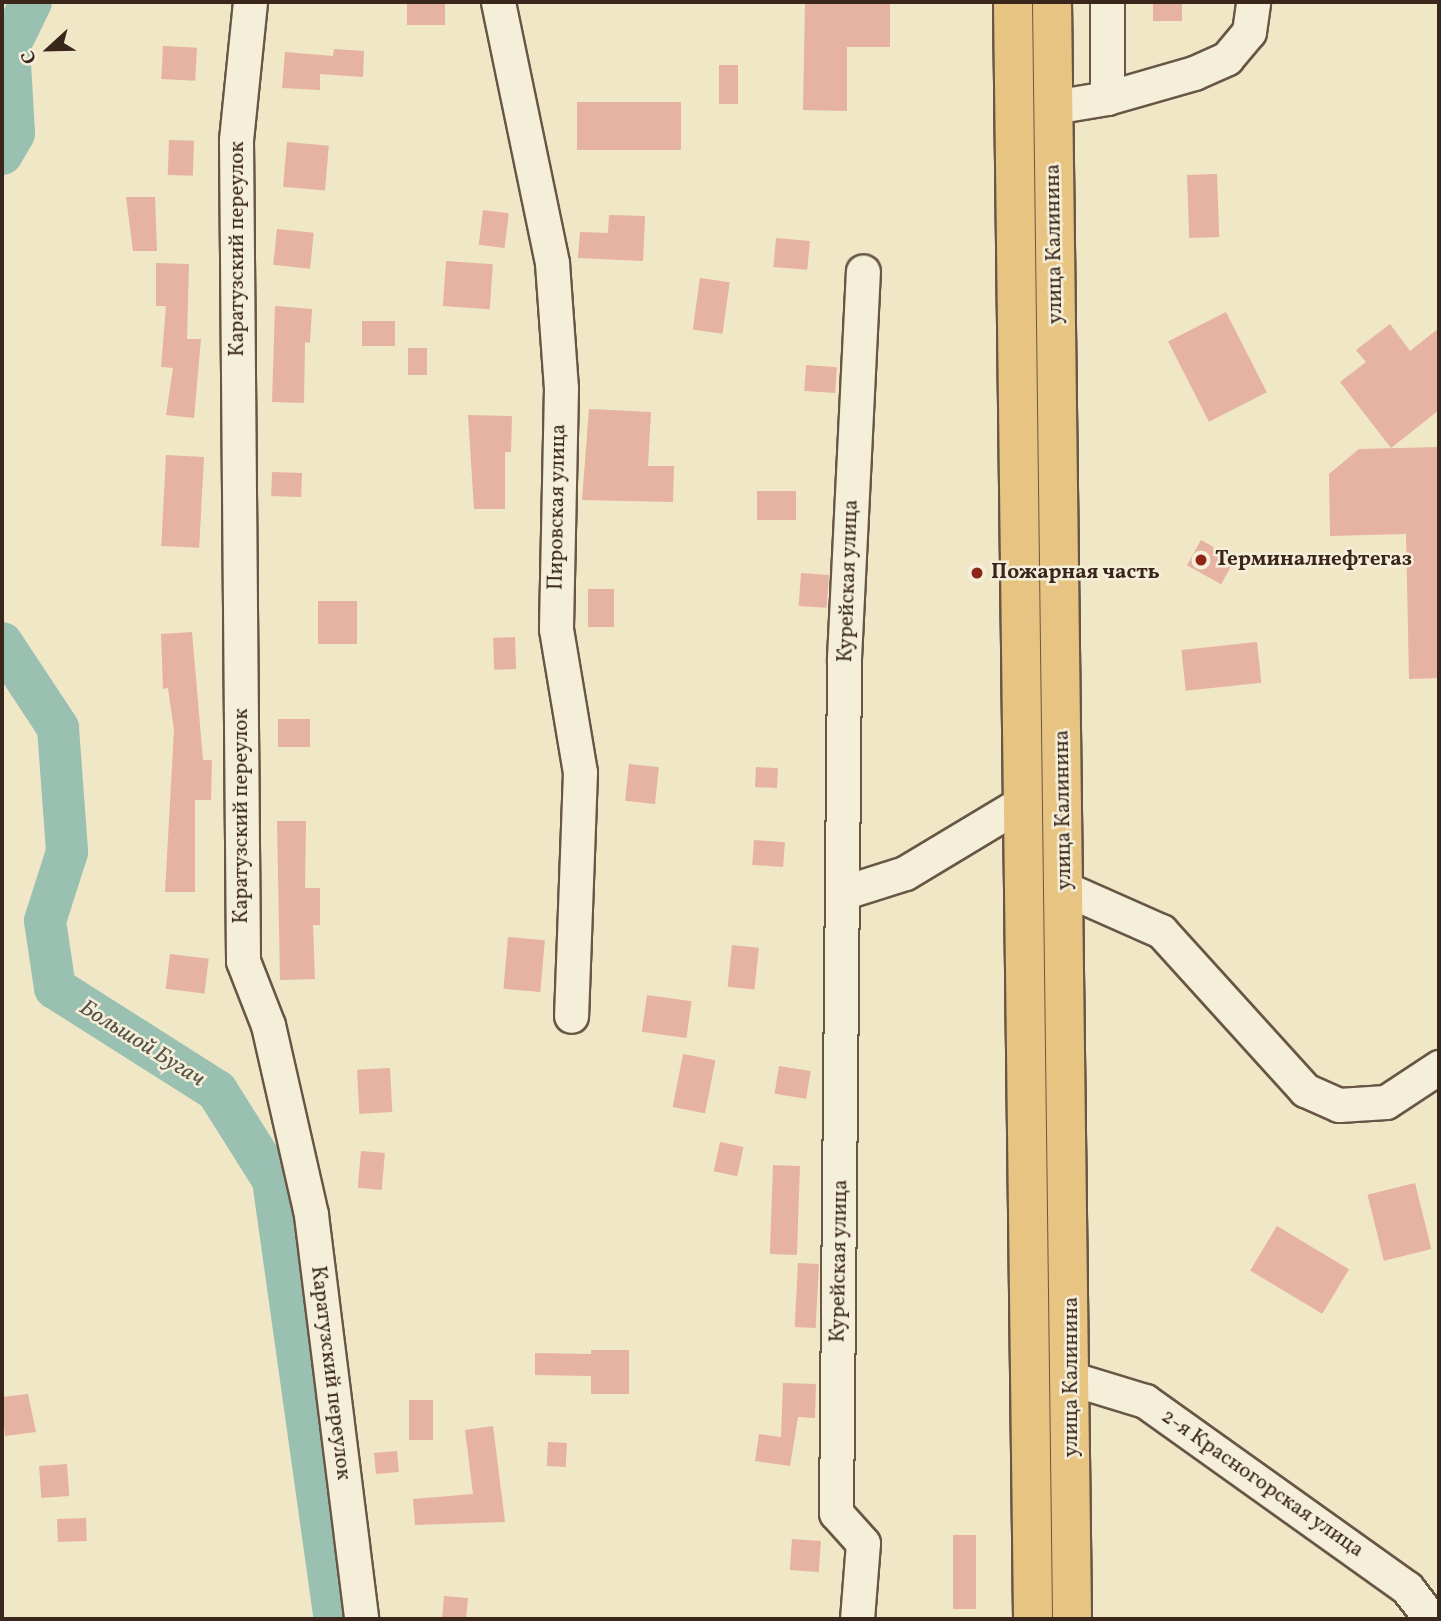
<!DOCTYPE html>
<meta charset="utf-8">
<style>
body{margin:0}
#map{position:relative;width:1441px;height:1621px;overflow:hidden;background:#f0e7c6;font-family:Vollkorn,serif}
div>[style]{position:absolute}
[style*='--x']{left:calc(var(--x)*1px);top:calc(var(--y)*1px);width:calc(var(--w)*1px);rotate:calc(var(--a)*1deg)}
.river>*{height:42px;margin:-21px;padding:0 21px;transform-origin:21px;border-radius:21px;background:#9ac0b2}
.building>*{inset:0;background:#e6b2a1;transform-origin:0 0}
.roads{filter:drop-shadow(2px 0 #685646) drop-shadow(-2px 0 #685646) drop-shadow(0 2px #685646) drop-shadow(0 -2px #685646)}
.minor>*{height:33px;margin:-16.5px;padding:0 16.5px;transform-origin:16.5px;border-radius:16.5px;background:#f5efda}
.major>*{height:38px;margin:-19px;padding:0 19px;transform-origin:19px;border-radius:19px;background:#e8c483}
.dots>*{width:19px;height:19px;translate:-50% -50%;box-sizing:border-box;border:4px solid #f5efda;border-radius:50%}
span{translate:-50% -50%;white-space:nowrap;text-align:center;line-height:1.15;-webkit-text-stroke:5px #f5efda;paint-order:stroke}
.street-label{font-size:21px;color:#3a261b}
.poi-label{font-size:21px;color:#3a261b;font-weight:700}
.left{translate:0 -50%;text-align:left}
.water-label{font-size:23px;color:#575448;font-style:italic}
.frame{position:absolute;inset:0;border:4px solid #3a261b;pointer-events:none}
.north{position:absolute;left:14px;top:14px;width:70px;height:70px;-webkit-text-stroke:5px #f5efda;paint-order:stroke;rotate:248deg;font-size:19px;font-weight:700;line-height:28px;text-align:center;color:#3a261b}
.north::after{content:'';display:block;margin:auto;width:24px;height:32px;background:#3a261b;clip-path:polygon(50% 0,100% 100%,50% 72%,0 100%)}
</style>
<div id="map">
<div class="river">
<i style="--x:2;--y:154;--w:24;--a:-60"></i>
<i style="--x:14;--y:133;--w:86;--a:-93.3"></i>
<i style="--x:9;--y:47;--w:50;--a:-63.9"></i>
<i style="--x:2;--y:643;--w:102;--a:56.6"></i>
<i style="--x:58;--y:728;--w:124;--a:85.8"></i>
<i style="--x:67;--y:852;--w:72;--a:107.7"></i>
<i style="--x:45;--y:921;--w:68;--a:81.5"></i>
<i style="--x:55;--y:988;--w:192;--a:32.4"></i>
<i style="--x:217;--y:1091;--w:105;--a:57.8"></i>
<i style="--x:273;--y:1180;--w:443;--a:82"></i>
</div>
<div class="building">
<i style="left:407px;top:2px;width:38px;height:23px"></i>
<i style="clip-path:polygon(805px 2px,890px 2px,890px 47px,847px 47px,847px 111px,803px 110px)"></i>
<i style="left:1153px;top:2px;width:29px;height:19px"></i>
<i style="left:163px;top:46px;width:34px;height:33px;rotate:3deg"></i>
<i style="clip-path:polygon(334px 49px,364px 51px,363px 77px,320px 74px,320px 90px,282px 88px,285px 52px,333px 56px)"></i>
<i style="left:719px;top:65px;width:19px;height:39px"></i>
<i style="left:681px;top:102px;width:48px;height:104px;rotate:90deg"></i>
<i style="left:169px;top:140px;width:25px;height:35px;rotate:2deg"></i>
<i style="left:287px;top:142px;width:42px;height:45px;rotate:5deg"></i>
<i style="left:1217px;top:174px;width:63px;height:30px;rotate:88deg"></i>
<i style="clip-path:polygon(126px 197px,155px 197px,157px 251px,133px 251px)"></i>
<i style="left:483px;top:210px;width:26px;height:35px;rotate:7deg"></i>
<i style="clip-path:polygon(609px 215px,645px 216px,643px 261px,578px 258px,580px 232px,608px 233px)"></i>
<i style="left:277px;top:229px;width:37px;height:36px;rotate:6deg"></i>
<i style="left:776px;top:238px;width:34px;height:29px;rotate:5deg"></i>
<i style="left:446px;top:261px;width:47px;height:45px;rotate:4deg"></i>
<i style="clip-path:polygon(156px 263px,189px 264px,187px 339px,201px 339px,194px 418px,166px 415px,173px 368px,161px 367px,166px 306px,156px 306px)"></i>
<i style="left:700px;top:278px;width:30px;height:52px;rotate:8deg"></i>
<i style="clip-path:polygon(275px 306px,312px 309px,310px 343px,305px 342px,304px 403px,272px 402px)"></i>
<i style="left:1226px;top:312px;width:90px;height:65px;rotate:63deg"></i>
<i style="left:362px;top:321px;width:33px;height:25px"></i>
<i style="clip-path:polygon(1390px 324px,1410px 351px,1439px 328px,1439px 410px,1391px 448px,1340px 382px,1366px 362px,1356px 350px)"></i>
<i style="left:408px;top:348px;width:19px;height:27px"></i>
<i style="left:806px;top:365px;width:31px;height:26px;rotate:4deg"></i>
<i style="clip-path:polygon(589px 409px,651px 412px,648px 466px,674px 466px,673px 502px,582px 500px)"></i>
<i style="clip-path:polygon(468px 415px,512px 416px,511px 452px,505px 452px,505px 509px,474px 509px)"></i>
<i style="clip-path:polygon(1439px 447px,1439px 678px,1409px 679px,1406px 534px,1330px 536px,1329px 474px,1359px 449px)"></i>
<i style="left:166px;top:455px;width:38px;height:91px;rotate:3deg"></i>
<i style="left:272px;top:472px;width:30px;height:24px;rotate:2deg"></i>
<i style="left:757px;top:491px;width:39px;height:29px"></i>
<i style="left:1201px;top:540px;width:39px;height:29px;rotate:29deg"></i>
<i style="left:801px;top:573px;width:28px;height:33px;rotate:4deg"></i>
<i style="left:588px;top:589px;width:26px;height:38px"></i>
<i style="left:318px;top:601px;width:39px;height:43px"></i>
<i style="clip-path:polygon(192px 632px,203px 760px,212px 760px,211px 800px,195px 800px,195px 892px,165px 892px,174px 730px,168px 688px,163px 689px,161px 634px)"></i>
<i style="left:515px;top:637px;width:32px;height:22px;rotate:88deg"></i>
<i style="left:1257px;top:642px;width:41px;height:76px;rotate:84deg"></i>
<i style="left:278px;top:719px;width:32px;height:28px"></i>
<i style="left:629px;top:764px;width:30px;height:37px;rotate:6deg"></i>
<i style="left:756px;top:767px;width:22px;height:20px;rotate:3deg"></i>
<i style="clip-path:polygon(277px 821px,306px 821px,305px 888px,320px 888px,320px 925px,313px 925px,315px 979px,280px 980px)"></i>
<i style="left:754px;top:840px;width:31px;height:25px;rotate:4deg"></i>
<i style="left:508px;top:937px;width:37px;height:52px;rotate:5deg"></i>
<i style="left:732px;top:945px;width:27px;height:42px;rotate:6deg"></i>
<i style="left:170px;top:954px;width:39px;height:35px;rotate:7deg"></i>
<i style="left:647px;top:995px;width:45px;height:37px;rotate:8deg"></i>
<i style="left:683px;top:1054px;width:33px;height:54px;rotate:11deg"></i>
<i style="left:779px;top:1066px;width:32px;height:28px;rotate:9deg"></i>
<i style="left:390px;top:1068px;width:44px;height:33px;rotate:87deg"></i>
<i style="left:720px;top:1142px;width:24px;height:30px;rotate:12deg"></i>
<i style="left:361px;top:1151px;width:24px;height:37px;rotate:5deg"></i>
<i style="left:773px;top:1165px;width:27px;height:89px;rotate:2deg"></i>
<i style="left:1415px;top:1183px;width:68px;height:49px;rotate:76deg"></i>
<i style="left:1277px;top:1226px;width:84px;height:52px;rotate:31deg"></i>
<i style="left:798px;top:1263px;width:21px;height:64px;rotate:3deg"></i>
<i style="clip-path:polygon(591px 1350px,629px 1350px,629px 1394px,591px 1394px,591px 1376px,535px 1375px,535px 1353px,591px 1354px)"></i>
<i style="clip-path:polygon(783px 1383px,816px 1384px,815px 1418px,798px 1417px,790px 1466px,755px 1461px,759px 1434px,781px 1437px)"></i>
<i style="clip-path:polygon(28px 1394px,36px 1432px,5px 1436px,2px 1397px)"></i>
<i style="left:409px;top:1400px;width:24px;height:40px"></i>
<i style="clip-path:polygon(493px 1426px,505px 1522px,415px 1525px,413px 1499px,473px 1494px,465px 1430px)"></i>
<i style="left:548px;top:1442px;width:19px;height:24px;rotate:3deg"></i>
<i style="left:397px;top:1451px;width:21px;height:23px;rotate:85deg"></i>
<i style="left:67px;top:1464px;width:32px;height:28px;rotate:86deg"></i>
<i style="left:86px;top:1518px;width:23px;height:29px;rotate:88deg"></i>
<i style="left:953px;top:1535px;width:23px;height:74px"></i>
<i style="left:792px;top:1539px;width:29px;height:31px;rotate:4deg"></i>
<i style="left:444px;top:1596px;width:24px;height:23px;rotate:5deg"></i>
</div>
<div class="roads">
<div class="minor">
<i style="--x:250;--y:2;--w:139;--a:95.8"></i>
<i style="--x:236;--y:140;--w:821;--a:89.51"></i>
<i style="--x:243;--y:961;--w:69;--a:68.7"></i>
<i style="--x:268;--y:1025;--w:195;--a:77.2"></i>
<i style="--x:311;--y:1215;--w:407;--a:82.9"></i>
<i style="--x:498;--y:2;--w:267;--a:78.3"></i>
<i style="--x:552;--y:263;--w:125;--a:85.9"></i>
<i style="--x:561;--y:388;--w:241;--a:91.2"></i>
<i style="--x:556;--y:629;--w:145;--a:80.5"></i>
<i style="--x:580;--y:772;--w:244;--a:92.1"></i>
<i style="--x:1107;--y:98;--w:91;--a:-16"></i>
<i style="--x:1194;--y:73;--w:36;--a:-24"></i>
<i style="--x:1227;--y:58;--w:34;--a:-50"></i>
<i style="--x:1249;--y:32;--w:30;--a:-82"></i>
<i style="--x:1053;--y:107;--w:55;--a:-9.5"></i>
<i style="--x:1107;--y:98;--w:96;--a:-90"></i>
<i style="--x:1066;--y:889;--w:104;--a:23.9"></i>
<i style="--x:1161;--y:931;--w:215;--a:47.8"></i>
<i style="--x:1305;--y:1090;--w:37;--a:24"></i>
<i style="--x:1339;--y:1105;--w:47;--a:-3.7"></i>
<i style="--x:1386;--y:1102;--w:64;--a:-33.4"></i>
<i style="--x:845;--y:892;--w:63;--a:-17.6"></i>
<i style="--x:905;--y:873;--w:138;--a:-31"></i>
<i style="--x:1073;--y:1379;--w:75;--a:17"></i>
<i style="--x:1145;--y:1401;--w:322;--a:35.5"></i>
<i style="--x:1407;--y:1588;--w:39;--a:52"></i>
<i style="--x:857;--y:1619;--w:76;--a:-85.5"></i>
<i style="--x:863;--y:1543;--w:40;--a:-132"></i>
<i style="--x:836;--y:1513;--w:855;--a:-89.46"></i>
<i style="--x:844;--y:658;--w:387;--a:-87.2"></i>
</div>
<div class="major">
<i style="--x:1013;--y:2;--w:1617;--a:89.29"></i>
<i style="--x:1052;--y:2;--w:1617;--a:89.29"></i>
</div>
</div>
<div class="dots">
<i style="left:1201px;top:560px;background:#8f2418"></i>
<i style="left:977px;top:573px;background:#8f2418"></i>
</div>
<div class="street-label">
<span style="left:1055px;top:244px;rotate:-91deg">улица Калинина</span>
<span style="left:238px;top:249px;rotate:-90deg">Каратузский переулок</span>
<span style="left:558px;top:507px;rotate:-89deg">Пировская улица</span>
<span style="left:849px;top:581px;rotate:-88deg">Курейская улица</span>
<span style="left:1064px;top:810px;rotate:-91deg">улица Калинина</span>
<span style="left:242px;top:816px;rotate:-90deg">Каратузский переулок</span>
<span style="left:840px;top:1261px;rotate:-89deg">Курейская улица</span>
<span style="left:330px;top:1373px;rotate:83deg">Каратузский переулок</span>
<span style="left:1072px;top:1377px;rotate:-90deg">улица Калинина</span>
<span style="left:1262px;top:1484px;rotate:35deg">2-я Красногорская улица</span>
</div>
<div class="poi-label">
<span class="left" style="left:1215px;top:560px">Терминалнефтегаз</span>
<span class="left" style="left:991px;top:573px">Пожарная часть</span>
</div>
<div class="water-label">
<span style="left:142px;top:1044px;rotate:32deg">Большой Бугач</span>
</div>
<div class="frame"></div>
<div class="north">С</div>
</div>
